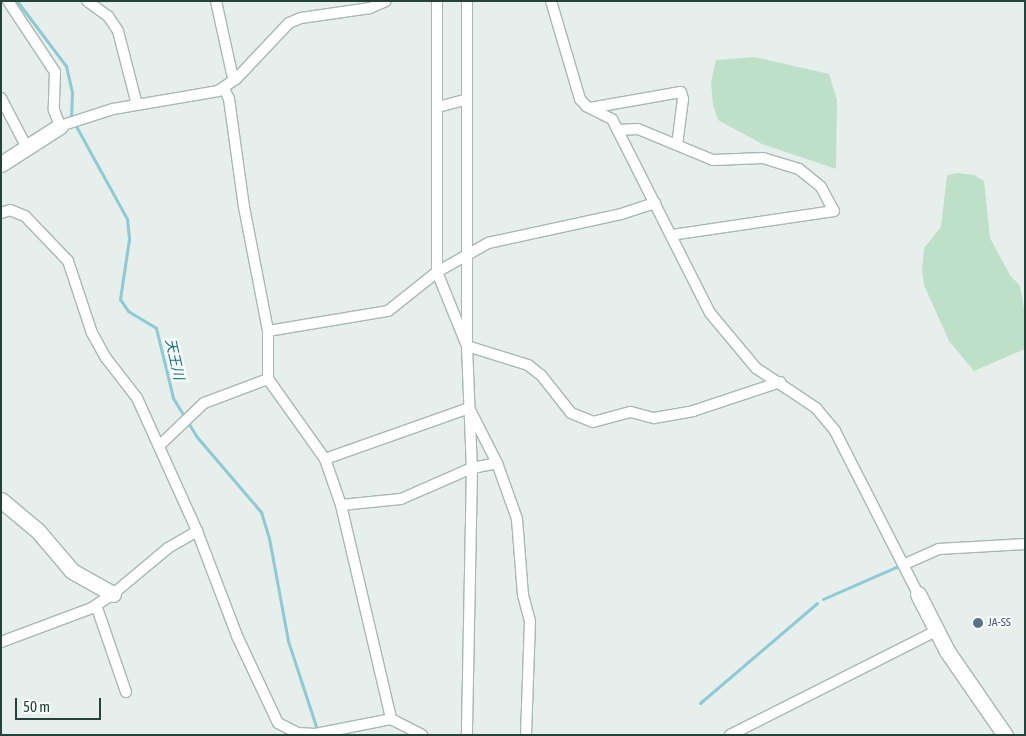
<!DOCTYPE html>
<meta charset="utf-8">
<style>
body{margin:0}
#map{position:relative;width:1026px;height:736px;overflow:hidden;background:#e6efeb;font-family:"Asap Condensed","Noto Sans JP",sans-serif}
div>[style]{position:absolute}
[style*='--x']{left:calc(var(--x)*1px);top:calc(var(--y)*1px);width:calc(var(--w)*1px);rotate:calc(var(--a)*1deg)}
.green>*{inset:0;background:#bfe0c8}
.stream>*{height:3px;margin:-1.5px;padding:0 1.5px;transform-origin:1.5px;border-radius:1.5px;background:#8ec9d4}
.roads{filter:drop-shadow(1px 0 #a8b8b2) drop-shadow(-1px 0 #a8b8b2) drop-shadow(0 1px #a8b8b2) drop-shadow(0 -1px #a8b8b2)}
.street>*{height:10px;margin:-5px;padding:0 5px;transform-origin:5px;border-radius:5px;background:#fff}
.secondary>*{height:15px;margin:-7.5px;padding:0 7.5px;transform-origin:7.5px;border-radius:7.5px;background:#fff}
.dots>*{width:14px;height:14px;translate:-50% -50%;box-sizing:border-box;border:2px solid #f7fbf9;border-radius:50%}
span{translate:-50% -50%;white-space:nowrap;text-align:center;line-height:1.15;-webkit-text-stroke:4.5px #f7fbf9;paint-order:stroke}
.service-label{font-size:12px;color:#4e5e75}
.left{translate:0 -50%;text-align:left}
.water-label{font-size:14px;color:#1c6f80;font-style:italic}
.frame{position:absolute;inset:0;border:2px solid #24423a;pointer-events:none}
.scale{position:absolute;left:15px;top:698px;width:86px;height:22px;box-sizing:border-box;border:2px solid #24423a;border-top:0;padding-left:6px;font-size:15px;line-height:18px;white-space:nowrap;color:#24423a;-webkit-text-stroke:4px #f7fbf9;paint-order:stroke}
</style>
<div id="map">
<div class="green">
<i style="clip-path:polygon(754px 57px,829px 74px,837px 100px,836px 169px,762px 144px,718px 120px,713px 105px,711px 82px,716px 60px)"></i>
<i style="clip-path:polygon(957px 173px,974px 175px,984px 181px,990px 238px,1010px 275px,1020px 286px,1025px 314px,1025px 349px,974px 371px,949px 341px,924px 285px,922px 270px,924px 248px,941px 227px,947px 175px)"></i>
</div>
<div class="stream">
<i style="--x:17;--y:1;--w:81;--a:53"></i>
<i style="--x:66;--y:66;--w:27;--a:77"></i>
<i style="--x:72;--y:92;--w:25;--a:92"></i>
<i style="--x:71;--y:117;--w:116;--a:61.2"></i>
<i style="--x:127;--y:219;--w:20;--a:84"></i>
<i style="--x:129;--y:239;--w:61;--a:98.5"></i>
<i style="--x:120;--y:299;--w:14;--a:56"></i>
<i style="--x:128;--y:311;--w:33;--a:31"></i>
<i style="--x:156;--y:328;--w:72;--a:76.3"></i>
<i style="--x:173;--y:398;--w:46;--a:58.4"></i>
<i style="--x:197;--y:437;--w:99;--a:49.5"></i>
<i style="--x:261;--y:512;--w:27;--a:73"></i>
<i style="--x:269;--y:538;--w:105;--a:79.5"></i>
<i style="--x:288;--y:641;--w:96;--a:71.8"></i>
<i style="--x:823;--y:599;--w:82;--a:-23.7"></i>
<i style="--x:700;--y:703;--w:154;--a:-40.5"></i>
</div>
<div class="roads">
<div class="street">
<i style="--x:8;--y:1;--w:85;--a:56.5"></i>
<i style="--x:55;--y:72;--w:38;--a:92"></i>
<i style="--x:54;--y:110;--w:17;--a:69"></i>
<i style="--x:60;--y:126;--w:56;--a:-17.8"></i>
<i style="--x:113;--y:109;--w:107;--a:-9.7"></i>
<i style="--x:218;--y:91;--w:22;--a:-34"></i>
<i style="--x:236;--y:79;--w:77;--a:-46.6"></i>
<i style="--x:289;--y:23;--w:13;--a:-23"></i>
<i style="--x:301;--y:18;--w:70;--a:-8.2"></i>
<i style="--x:370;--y:8;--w:17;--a:-24"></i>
<i style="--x:87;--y:1;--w:26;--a:36"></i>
<i style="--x:108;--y:16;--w:18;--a:56"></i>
<i style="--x:118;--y:31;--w:76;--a:75.6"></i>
<i style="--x:216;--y:1;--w:75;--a:77.6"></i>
<i style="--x:232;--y:74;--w:6;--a:51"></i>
<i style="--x:437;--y:1;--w:271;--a:90"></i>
<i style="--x:437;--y:272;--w:80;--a:67.9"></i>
<i style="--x:467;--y:346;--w:122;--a:87.7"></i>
<i style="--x:472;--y:468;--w:267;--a:91.1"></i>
<i style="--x:467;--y:1;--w:345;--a:90"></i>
<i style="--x:467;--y:346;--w:64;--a:17.3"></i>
<i style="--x:528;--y:365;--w:16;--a:38"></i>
<i style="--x:541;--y:375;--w:48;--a:51.7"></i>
<i style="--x:571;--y:413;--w:24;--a:22"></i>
<i style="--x:593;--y:422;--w:39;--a:-15"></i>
<i style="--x:631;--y:412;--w:24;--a:15"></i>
<i style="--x:654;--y:418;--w:40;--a:-10"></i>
<i style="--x:693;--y:411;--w:92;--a:-18.4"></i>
<i style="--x:551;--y:1;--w:102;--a:73.5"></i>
<i style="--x:580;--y:99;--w:9;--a:49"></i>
<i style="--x:586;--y:106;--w:29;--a:27"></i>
<i style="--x:612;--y:119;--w:217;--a:63.2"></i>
<i style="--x:710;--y:313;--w:72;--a:50.1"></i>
<i style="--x:756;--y:368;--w:72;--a:33.7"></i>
<i style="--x:816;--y:408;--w:30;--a:50"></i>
<i style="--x:835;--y:431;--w:183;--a:63"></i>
<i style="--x:224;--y:89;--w:11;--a:63"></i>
<i style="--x:229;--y:99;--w:109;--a:82.1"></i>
<i style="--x:244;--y:207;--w:126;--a:79"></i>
<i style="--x:268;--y:331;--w:48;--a:90"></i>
<i style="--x:268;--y:379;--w:98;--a:54.5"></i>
<i style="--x:325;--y:459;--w:49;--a:70.8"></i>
<i style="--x:341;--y:505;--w:220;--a:76.8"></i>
<i style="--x:1;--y:98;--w:54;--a:62.5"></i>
<i style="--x:438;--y:107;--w:30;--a:-15"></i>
<i style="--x:590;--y:108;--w:92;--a:-10"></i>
<i style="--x:681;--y:92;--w:7;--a:74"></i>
<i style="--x:683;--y:99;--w:46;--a:97.4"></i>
<i style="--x:618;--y:130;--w:20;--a:-3"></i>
<i style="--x:638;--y:129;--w:81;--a:22.5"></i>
<i style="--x:713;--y:160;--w:50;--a:-2.3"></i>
<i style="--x:763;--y:158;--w:38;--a:17"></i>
<i style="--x:799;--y:169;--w:28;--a:39"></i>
<i style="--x:821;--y:187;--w:27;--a:62"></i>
<i style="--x:834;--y:211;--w:165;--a:171.6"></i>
<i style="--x:1;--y:213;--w:9;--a:-18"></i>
<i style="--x:10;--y:210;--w:16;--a:22"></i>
<i style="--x:25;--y:216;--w:62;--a:46.3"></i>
<i style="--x:68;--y:261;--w:76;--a:71.6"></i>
<i style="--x:92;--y:333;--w:29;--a:61"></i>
<i style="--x:106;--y:358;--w:51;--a:52.2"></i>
<i style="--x:137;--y:398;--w:146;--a:65.7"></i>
<i style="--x:197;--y:531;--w:112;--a:69.1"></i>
<i style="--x:237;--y:636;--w:96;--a:64.8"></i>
<i style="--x:278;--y:723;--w:22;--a:27"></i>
<i style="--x:298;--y:733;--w:17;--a:3"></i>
<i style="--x:315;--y:734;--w:77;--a:-11.2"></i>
<i style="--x:391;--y:719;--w:35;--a:27"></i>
<i style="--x:268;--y:331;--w:122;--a:-9.5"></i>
<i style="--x:388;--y:311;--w:63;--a:-38.5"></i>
<i style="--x:437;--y:272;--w:59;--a:-29.6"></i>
<i style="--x:488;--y:243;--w:136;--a:-12.3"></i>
<i style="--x:621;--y:214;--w:36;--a:-18"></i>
<i style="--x:159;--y:446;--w:62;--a:-43.7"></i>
<i style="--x:204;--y:403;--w:68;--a:-20.6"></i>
<i style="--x:325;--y:459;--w:153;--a:-19.5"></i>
<i style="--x:469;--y:408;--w:62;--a:63"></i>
<i style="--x:497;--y:463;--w:59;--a:70.3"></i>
<i style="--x:517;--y:519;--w:76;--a:85.5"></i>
<i style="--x:523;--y:595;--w:27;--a:75"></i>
<i style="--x:530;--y:621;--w:114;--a:92"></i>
<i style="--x:341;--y:505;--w:60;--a:-5.7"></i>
<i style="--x:401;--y:499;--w:77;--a:-23.6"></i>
<i style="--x:472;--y:468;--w:25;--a:-11"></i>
<i style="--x:905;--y:564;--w:37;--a:-24"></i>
<i style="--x:939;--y:549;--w:86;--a:-3.3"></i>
<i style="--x:96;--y:605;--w:92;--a:71"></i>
<i style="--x:1;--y:642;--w:97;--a:-20.5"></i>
<i style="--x:92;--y:608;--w:25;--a:-34"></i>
<i style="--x:113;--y:594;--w:72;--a:-39.9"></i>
<i style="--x:168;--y:548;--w:34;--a:-30"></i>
<i style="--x:730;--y:735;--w:231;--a:-26.8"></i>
</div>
<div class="secondary">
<i style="--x:1;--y:164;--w:70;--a:-32.8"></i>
<i style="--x:1;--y:500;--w:48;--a:40"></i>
<i style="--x:38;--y:531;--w:52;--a:49.6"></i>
<i style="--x:72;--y:571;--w:47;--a:29.3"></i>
<i style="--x:918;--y:594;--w:64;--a:63"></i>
<i style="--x:947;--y:651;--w:102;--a:55.4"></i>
</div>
</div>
<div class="dots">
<i style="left:978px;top:623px;background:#5c6f8a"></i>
</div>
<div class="service-label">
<span class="left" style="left:988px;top:623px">JA-SS</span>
</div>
<div class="water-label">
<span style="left:175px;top:359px;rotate:77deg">天王川</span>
</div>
<div class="frame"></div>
<div class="scale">50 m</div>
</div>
